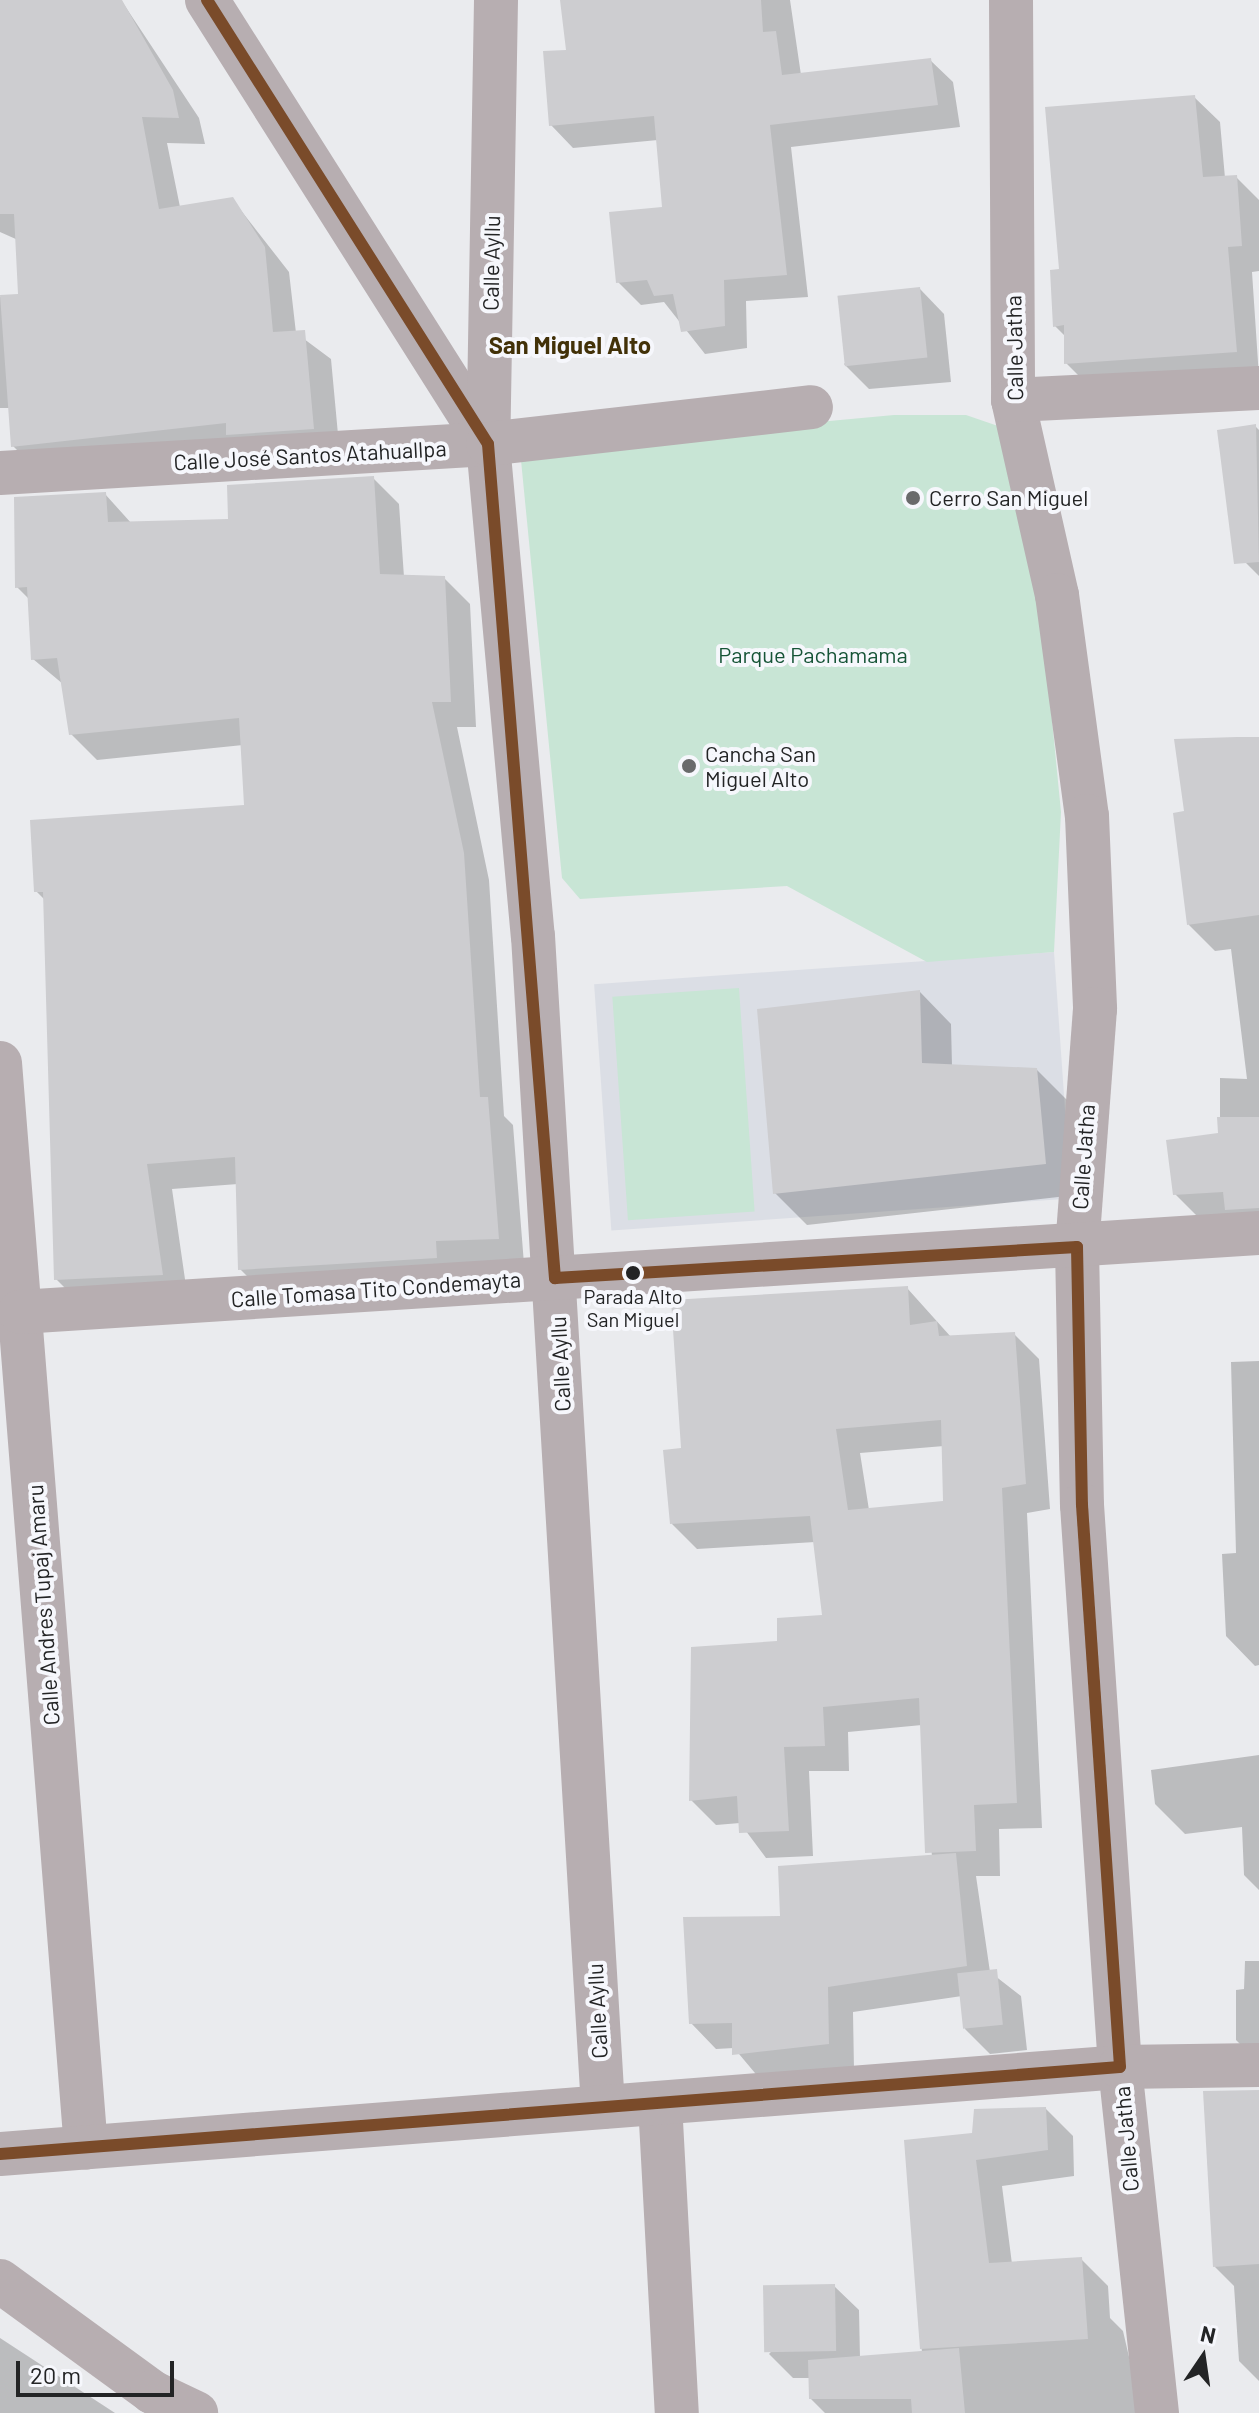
<!DOCTYPE html>
<meta charset="utf-8">
<style>
body{margin:0}
#map{position:relative;width:1259px;height:2413px;overflow:hidden;background:#eaebee;font-family:Barlow,sans-serif}
div>[style]{position:absolute}
[style*='--x']{left:calc(var(--x)*1px);top:calc(var(--y)*1px);width:calc(var(--w)*1px);rotate:calc(var(--a)*1deg)}
.built>*{inset:0;background:#dbdee5;transform-origin:0 0}
.green>*{inset:0;background:#c8e5d5;transform-origin:0 0}
.shadow>*{inset:0;background:#0003}
.building>*{inset:0;background:#cdcdd0;transform-origin:0 0}
.minor>*{height:44px;margin:-22px;padding:0 22px;transform-origin:22px;border-radius:22px;background:#b7aeb1}
.bus-1>*{height:12px;margin:-6px;padding:0 6px;transform-origin:6px;border-radius:6px;background:#7a4b2a}
.dots>*{width:22px;height:22px;translate:-50% -50%;box-sizing:border-box;border:4px solid #f6f7fc;border-radius:50%}
span{translate:-50% -50%;white-space:nowrap;text-align:center;line-height:1.15;-webkit-text-stroke:8px #f6f7fc;paint-order:stroke}
.bus-label{font-size:20px;color:#232425}
.street-label{font-size:22px;color:#232425}
.poi-label{font-size:22px;color:#232425}
.left{translate:0 -50%;text-align:left}
.park-label{font-size:22px;color:#165437}
.neighbourhood-label{font-size:24px;color:#423108;font-weight:700}
.north{position:absolute;left:1163px;top:2317px;width:80px;height:80px;-webkit-text-stroke:6px #f6f7fc;paint-order:stroke;rotate:13deg;font-size:22px;font-weight:700;line-height:32px;text-align:center;color:#232425}
.north::after{content:'';display:block;margin:auto;width:28px;height:36px;background:#232425;clip-path:polygon(50% 0,100% 100%,50% 72%,0 100%)}
.scale{position:absolute;left:16px;top:2361px;width:158px;height:36px;box-sizing:border-box;border:4px solid #232425;border-top:0;padding-left:10px;font-size:24px;line-height:28px;white-space:nowrap;color:#232425;-webkit-text-stroke:6px #f6f7fc;paint-order:stroke}
</style>
<div id="map">
<div class="built">
<i style="left:1054px;top:952px;width:247px;height:461px;rotate:86deg"></i>
</div>
<div class="green">
<i style="clip-path:polygon(894px 415px,966px 415px,998px 426px,1042px 618px,1061px 812px,1054px 952px,927px 962px,787px 886px,580px 899px,562px 878px,520px 450px)"></i>
<i style="left:739px;top:988px;width:224px;height:127px;rotate:86deg"></i>
</div>
<div class="shadow">
<i style="clip-path:polygon(0 0,121px 0,199px 118px,205px 144px,167px 143px,180px 207px,232px 199px,289px 272px,296px 333px,331px 359px,340px 456px,40px 473px,13px 446px,10px 408px,0 408px,0 297px,20px 296px,18px 240px,0 232px)"></i>
<i style="clip-path:polygon(562px 0,790px 0,801px 75px,930px 60px,953px 82px,960px 127px,791px 147px,808px 297px,746px 301px,747px 348px,705px 354px,664px 302px,641px 305px,618px 282px,664px 209px,658px 140px,573px 148px,551px 125px,568px 52px)"></i>
<i style="clip-path:polygon(1194px 97px,1220px 122px,1225px 178px,1236px 177px,1259px 200px,1259px 271px,1252px 272px,1259px 377px,1091px 388px,1066px 363px,1066px 337px,1055px 326px,1061px 271px)"></i>
<i style="clip-path:polygon(920px 289px,944px 314px,951px 382px,869px 389px,844px 364px)"></i>
<i style="clip-path:polygon(1255px 426px,1259px 430px,1259px 576px,1236px 553px)"></i>
<i style="clip-path:polygon(373px 478px,399px 504px,404px 577px,444px 578px,470px 604px,476px 727px,457px 727px,489px 880px,504px 1116px,513px 1125px,524px 1264px,266px 1295px,240px 1269px,238px 1184px,172px 1189px,188px 1300px,82px 1305px,56px 1279px,45px 900px,36px 891px,246px 806px,243px 745px,97px 760px,71px 734px,63px 684px,33px 659px,30px 600px,17px 587px,105px 494px,132px 524px,230px 521px)"></i>
<i style="clip-path:polygon(1259px 739px,1259px 1217px,1201px 1220px,1175px 1194px,1220px 1135px,1220px 1078px,1247px 1079px,1231px 949px,1215px 951px,1189px 925px,1187px 813px)"></i>
<i style="clip-path:polygon(920px 992px,951px 1024px,952px 1066px,1037px 1070px,1068px 1101px,1076px 1195px,807px 1225px,775px 1193px)"></i>
<i style="clip-path:polygon(evenodd,907px 1288px,951px 1337px,1014px 1334px,1039px 1359px,1050px 1509px,1027px 1513px,1042px 1828px,999px 1829px,1000px 1876px,976px 1876px,990px 1972px,1021px 1996px,1027px 2050px,990px 2054px,965px 2029px,962px 1996px,853px 2012px,854px 2069px,760px 2079px,734px 2048px,716px 2049px,691px 2023px,782px 1918px,932px 1857px,922px 1725px,848px 1732px,849px 1771px,809px 1771px,813px 1856px,766px 1858px,740px 1823px,716px 1825px,691px 1800px,780px 1643px,824px 1617px,815px 1542px,697px 1549px,672px 1524px,683px 1450px,907px 1288px,944px 1446px,945px 1502px,869px 1510px,860px 1453px,944px 1446px)"></i>
<i style="clip-path:polygon(1259px 1361px,1259px 1665px,1255px 1666px,1226px 1636px,1222px 1554px,1236px 1553px,1231px 1362px)"></i>
<i style="clip-path:polygon(1259px 1755px,1259px 1890px,1244px 1875px,1242px 1827px,1185px 1834px,1155px 1804px,1151px 1770px)"></i>
<i style="clip-path:polygon(1245px 1961px,1259px 1961px,1259px 2063px,1236px 2040px,1236px 1990px,1244px 1989px)"></i>
<i style="clip-path:polygon(1259px 2092px,1259px 2381px,1239px 2361px,1234px 2286px,1215px 2267px)"></i>
<i style="clip-path:polygon(1046px 2109px,1073px 2136px,1074px 2176px,1002px 2186px,1012px 2264px,1081px 2259px,1108px 2286px,1110px 2318px,1123px 2331px,1142px 2413px,825px 2413px,811px 2399px,810px 2378px,793px 2378px,769px 2354px,834px 2286px,859px 2310px,860px 2358px,922px 2353px,906px 2142px,974px 2135px)"></i>
<i style="clip-path:polygon(0 2338px,115px 2413px,0 2413px)"></i>
</div>
<div class="building">
<i style="clip-path:polygon(0 0,122px 0,173px 90px,179px 118px,142px 117px,159px 209px,233px 197px,265px 247px,273px 332px,305px 330px,314px 429px,226px 435px,226px 423px,11px 447px,0 295px,18px 294px,14px 214px,0 214px)"></i>
<i style="clip-path:polygon(560px 0,761px 0,763px 32px,776px 31px,782px 75px,931px 58px,938px 105px,770px 125px,787px 275px,724px 280px,725px 326px,681px 332px,673px 294px,654px 296px,647px 280px,616px 283px,609px 212px,662px 207px,654px 116px,549px 126px,543px 51px,566px 50px)"></i>
<i style="clip-path:polygon(1195px 95px,1203px 177px,1237px 175px,1242px 246px,1228px 247px,1237px 352px,1064px 364px,1064px 325px,1053px 327px,1050px 270px,1059px 269px,1045px 107px)"></i>
<i style="left:920px;top:287px;width:71px;height:83px;rotate:84deg"></i>
<i style="clip-path:polygon(1256px 424px,1259px 562px,1234px 564px,1217px 430px)"></i>
<i style="clip-path:polygon(374px 476px,380px 574px,445px 576px,451px 702px,432px 702px,464px 853px,480px 1097px,488px 1097px,499px 1239px,436px 1241px,437px 1258px,238px 1270px,235px 1157px,147px 1164px,163px 1275px,54px 1280px,43px 892px,34px 892px,30px 820px,244px 805px,239px 718px,69px 735px,57px 658px,31px 660px,27px 587px,15px 588px,14px 497px,106px 492px,108px 522px,228px 519px,227px 485px)"></i>
<i style="clip-path:polygon(1237px 737px,1259px 737px,1259px 915px,1187px 925px,1173px 813px,1184px 811px,1174px 739px)"></i>
<i style="clip-path:polygon(920px 990px,922px 1063px,1037px 1068px,1046px 1164px,773px 1194px,757px 1009px)"></i>
<i style="clip-path:polygon(1217px 1117px,1259px 1117px,1259px 1208px,1225px 1210px,1223px 1192px,1173px 1195px,1166px 1140px,1218px 1133px)"></i>
<i style="clip-path:polygon(evenodd,908px 1286px,910px 1325px,937px 1321px,939px 1336px,1015px 1332px,1026px 1484px,1002px 1488px,1017px 1803px,974px 1805px,976px 1851px,925px 1853px,919px 1698px,823px 1707px,825px 1746px,784px 1747px,789px 1831px,739px 1833px,737px 1796px,689px 1801px,691px 1647px,777px 1641px,777px 1618px,822px 1615px,810px 1516px,670px 1524px,663px 1450px,681px 1448px,671px 1300px,908px 1286px,941px 1420px,943px 1501px,848px 1510px,836px 1429px,941px 1420px)"></i>
<i style="clip-path:polygon(956px 1853px,967px 1966px,828px 1987px,829px 2044px,732px 2055px,732px 2023px,689px 2024px,683px 1917px,780px 1916px,778px 1866px)"></i>
<i style="left:997px;top:1969px;width:56px;height:40px;rotate:84deg"></i>
<i style="clip-path:polygon(1259px 2090px,1259px 2264px,1213px 2267px,1203px 2091px)"></i>
<i style="clip-path:polygon(1046px 2107px,1048px 2150px,976px 2160px,989px 2263px,1082px 2257px,1088px 2339px,920px 2349px,904px 2140px,972px 2133px,974px 2109px)"></i>
<i style="left:835px;top:2284px;width:67px;height:72px;rotate:89deg"></i>
<i style="clip-path:polygon(959px 2348px,965px 2413px,912px 2413px,911px 2399px,809px 2399px,808px 2360px)"></i>
</div>
<div class="minor">
<i style="--x:207;--y:0;--w:525;--a:57.67"></i>
<i style="--x:496;--y:0;--w:444;--a:91"></i>
<i style="--x:488;--y:444;--w:494;--a:84.8"></i>
<i style="--x:533;--y:936;--w:1173;--a:86.58"></i>
<i style="--x:1011;--y:0;--w:400;--a:89.7"></i>
<i style="--x:1013;--y:400;--w:200;--a:77.3"></i>
<i style="--x:1057;--y:595;--w:223;--a:82.3"></i>
<i style="--x:1087;--y:816;--w:193;--a:87.6"></i>
<i style="--x:1095;--y:1009;--w:239;--a:94.3"></i>
<i style="--x:1077;--y:1247;--w:258;--a:88.9"></i>
<i style="--x:1082;--y:1505;--w:563;--a:86.13"></i>
<i style="--x:1120;--y:2067;--w:348;--a:83.9"></i>
<i style="--x:1013;--y:400;--w:246;--a:-2.8"></i>
<i style="--x:0;--y:473;--w:489;--a:-3.4"></i>
<i style="--x:488;--y:444;--w:325;--a:-6.5"></i>
<i style="--x:0;--y:1063;--w:1088;--a:85.47"></i>
<i style="--x:20;--y:1312;--w:1242;--a:-3.65"></i>
<i style="--x:660;--y:2103;--w:310;--a:86.9"></i>
<i style="--x:0;--y:2154;--w:1123;--a:-4.44"></i>
<i style="--x:1120;--y:2067;--w:139;--a:-0.8"></i>
<i style="--x:0;--y:2281;--w:188;--a:36.1"></i>
<i style="--x:152;--y:2392;--w:49;--a:25.5"></i>
</div>
<div class="bus-1">
<i style="--x:207;--y:0;--w:525;--a:57.67"></i>
<i style="--x:488;--y:444;--w:837;--a:85.41"></i>
<i style="--x:1077;--y:1247;--w:258;--a:88.9"></i>
<i style="--x:1082;--y:1505;--w:563;--a:86.13"></i>
<i style="--x:555;--y:1278;--w:523;--a:-3.4"></i>
<i style="--x:0;--y:2154;--w:1123;--a:-4.44"></i>
</div>
<div class="dots">
<i style="left:913px;top:498px;background:#696a6b"></i>
<i style="left:689px;top:766px;background:#696a6b"></i>
<i style="left:633px;top:1273px;background:#232425"></i>
</div>
<div class="bus-label">
<span style="left:633px;top:1308px">Parada Alto<br>San Miguel</span>
</div>
<div class="street-label">
<span style="left:491px;top:263px;rotate:-89deg">Calle Ayllu</span>
<span style="left:1014px;top:348px;rotate:-91deg">Calle Jatha</span>
<span style="left:310px;top:455px;rotate:-3deg">Calle José Santos Atahuallpa</span>
<span style="left:1083px;top:1157px;rotate:-86deg">Calle Jatha</span>
<span style="left:376px;top:1289px;rotate:-4deg">Calle Tomasa Tito Condemayta</span>
<span style="left:560px;top:1364px;rotate:-93deg">Calle Ayllu</span>
<span style="left:43px;top:1605px;rotate:-94deg">Calle Andres Tupaj Amaru</span>
<span style="left:597px;top:2011px;rotate:-93deg">Calle Ayllu</span>
<span style="left:1126px;top:2139px;rotate:-95deg">Calle Jatha</span>
</div>
<div class="poi-label">
<span class="left" style="left:929px;top:498px">Cerro San Miguel</span>
<span class="left" style="left:705px;top:766px">Cancha San<br>Miguel Alto</span>
</div>
<div class="park-label">
<span style="left:813px;top:655px">Parque Pachamama</span>
</div>
<div class="neighbourhood-label">
<span style="left:570px;top:345px">San Miguel Alto</span>
</div>
<div class="north">N</div>
<div class="scale">20 m</div>
</div>
